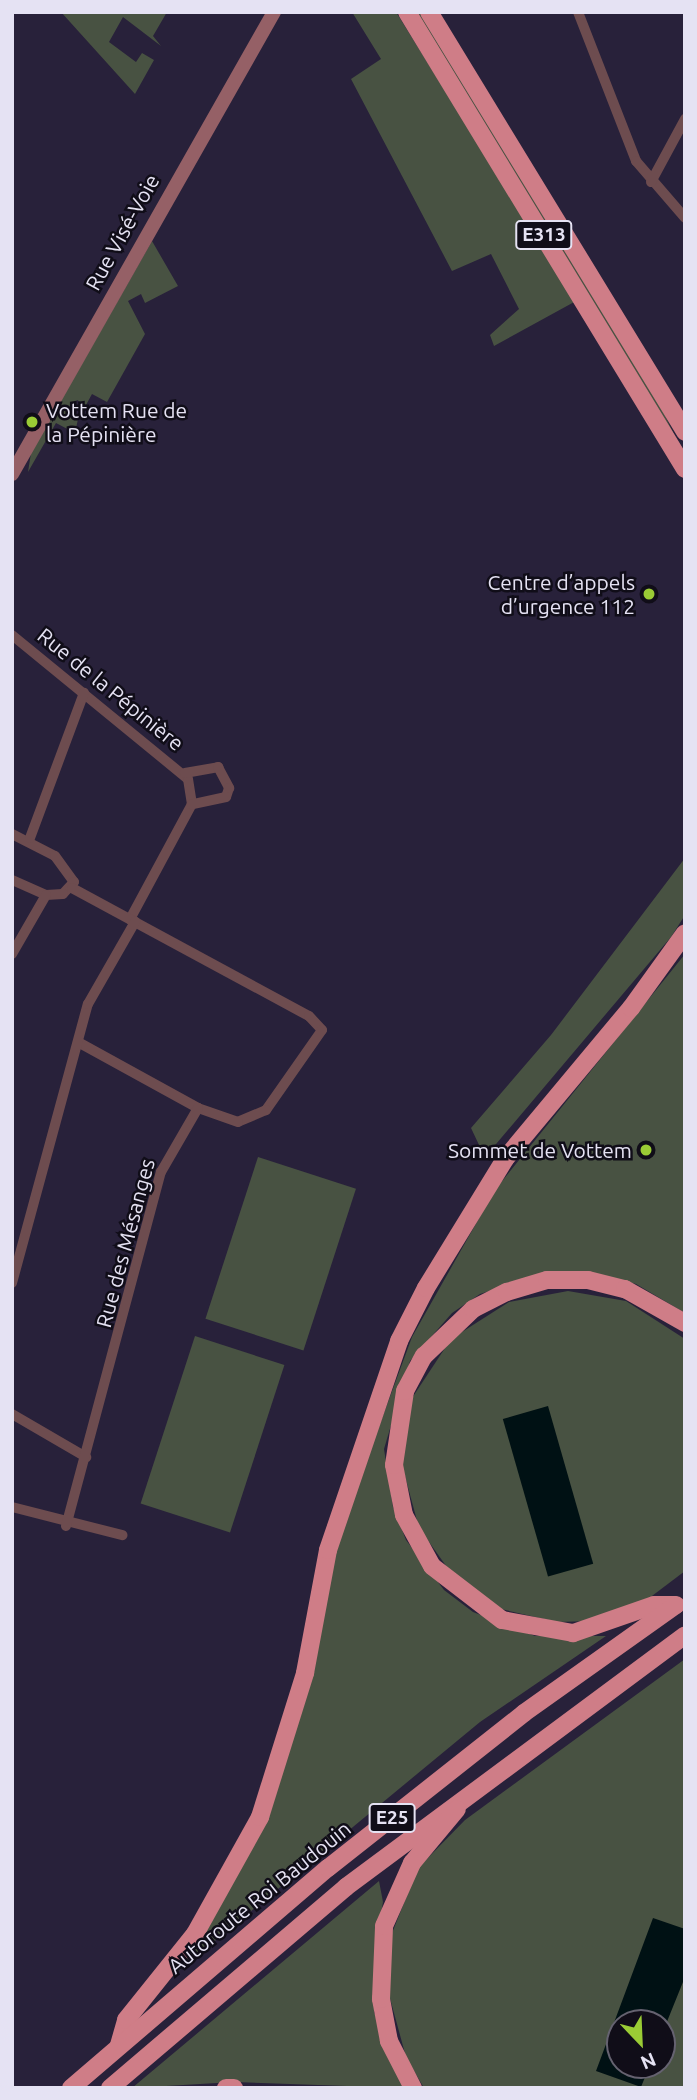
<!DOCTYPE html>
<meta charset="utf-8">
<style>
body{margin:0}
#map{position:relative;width:697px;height:2100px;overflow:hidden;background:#28213a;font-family:Ubuntu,sans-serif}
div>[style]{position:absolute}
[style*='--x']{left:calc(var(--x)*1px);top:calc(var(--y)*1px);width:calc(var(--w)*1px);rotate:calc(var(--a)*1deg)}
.green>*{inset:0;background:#485242;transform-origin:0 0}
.water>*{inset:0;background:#001114;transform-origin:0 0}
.street>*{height:10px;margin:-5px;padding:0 5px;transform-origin:5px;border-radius:5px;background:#6d4c4f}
.secondary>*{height:14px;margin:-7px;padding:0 7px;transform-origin:7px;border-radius:7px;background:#956066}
.highway>*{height:18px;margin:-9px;padding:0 9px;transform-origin:9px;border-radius:9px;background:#cf7d87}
.dots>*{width:19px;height:19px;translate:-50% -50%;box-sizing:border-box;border:4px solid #100d18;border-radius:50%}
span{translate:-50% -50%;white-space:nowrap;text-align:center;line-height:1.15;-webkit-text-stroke:5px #100d18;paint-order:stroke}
.shield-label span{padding:2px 5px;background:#100d18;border:2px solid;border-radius:5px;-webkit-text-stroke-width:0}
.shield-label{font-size:19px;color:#e5e2f3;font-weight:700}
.street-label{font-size:21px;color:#e5e2f3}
.poi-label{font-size:21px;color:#e5e2f3}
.left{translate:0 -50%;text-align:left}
.right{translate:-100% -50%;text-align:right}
.frame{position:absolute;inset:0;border:14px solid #e5e2f3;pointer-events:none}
.north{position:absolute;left:606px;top:2009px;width:70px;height:70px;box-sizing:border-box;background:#100d18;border:2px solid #656270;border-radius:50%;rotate:157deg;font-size:19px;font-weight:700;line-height:28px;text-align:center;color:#e5e2f3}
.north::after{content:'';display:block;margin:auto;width:24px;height:32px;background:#9acb35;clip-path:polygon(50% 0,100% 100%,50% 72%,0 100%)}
</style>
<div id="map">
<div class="green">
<i style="clip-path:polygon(61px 12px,167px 12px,153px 36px,161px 46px,123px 17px,109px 42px,136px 62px,142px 53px,154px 60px,135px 94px)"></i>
<i style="clip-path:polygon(352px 12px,396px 12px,576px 301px,494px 346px,490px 335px,519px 309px,491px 254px,452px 271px,351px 79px,381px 59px)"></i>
<i style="clip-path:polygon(414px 12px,421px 12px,654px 393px,685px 457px)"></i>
<i style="clip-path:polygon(152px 241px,178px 286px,145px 303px,141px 294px,128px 301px,145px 334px,107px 402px,92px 394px,86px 405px,77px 400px,69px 413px,78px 419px,75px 433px,56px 423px,28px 472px,31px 453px)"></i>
<i style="clip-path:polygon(685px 858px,685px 915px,671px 937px,491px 1150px,480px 1147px,471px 1128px,551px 1035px)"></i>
<i style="clip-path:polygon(685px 954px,685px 1313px,636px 1284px,602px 1275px,546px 1273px,480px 1294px,452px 1313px,410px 1361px,384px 1449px,393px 1507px,406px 1540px,444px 1590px,473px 1612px,535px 1636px,606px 1636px,480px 1722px,164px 1983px,240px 1867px,332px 1554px,412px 1337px,495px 1190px)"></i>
<i style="left:258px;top:1157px;width:103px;height:170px;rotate:18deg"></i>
<i style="clip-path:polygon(568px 1291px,626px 1301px,685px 1339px,685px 1571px,644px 1602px,593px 1621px,557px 1622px,501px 1609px,454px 1577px,419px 1528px,402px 1465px,412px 1398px,451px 1339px,509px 1302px)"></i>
<i style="left:195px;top:1336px;width:94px;height:176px;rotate:18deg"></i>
<i style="clip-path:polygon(evenodd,685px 1659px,685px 2088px,424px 2088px,406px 2057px,388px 1991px,392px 1933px,418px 1868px,465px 1820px,685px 1659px,620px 2023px,662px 2023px,662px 2065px,620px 2065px,620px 2023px)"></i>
<i style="clip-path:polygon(379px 1881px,383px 1902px,374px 1956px,374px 2012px,404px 2088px,234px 2082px,132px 2088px)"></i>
</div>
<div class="water">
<i style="left:548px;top:1406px;width:164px;height:47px;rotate:74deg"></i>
<i style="clip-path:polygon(653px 1918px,685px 1929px,685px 1977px,662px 2034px,662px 2023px,620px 2023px,620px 2065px,650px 2065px,641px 2087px,596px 2071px)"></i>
</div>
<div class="street">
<i style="--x:578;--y:12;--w:160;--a:68.7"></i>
<i style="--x:636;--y:161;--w:75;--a:49.3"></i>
<i style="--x:651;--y:182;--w:72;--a:-61.6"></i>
<i style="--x:12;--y:635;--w:227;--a:39.3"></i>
<i style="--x:188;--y:779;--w:25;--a:81"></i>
<i style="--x:192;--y:804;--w:131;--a:118.3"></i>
<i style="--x:185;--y:773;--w:34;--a:-10"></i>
<i style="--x:218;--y:767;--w:24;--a:62"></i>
<i style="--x:229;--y:788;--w:9;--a:108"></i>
<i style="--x:226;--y:797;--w:35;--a:168"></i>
<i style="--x:12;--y:834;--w:48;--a:27.1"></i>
<i style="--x:55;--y:856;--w:32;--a:54"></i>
<i style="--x:74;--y:882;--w:16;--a:133"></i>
<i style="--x:63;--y:894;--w:17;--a:177"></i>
<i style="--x:46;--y:895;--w:37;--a:-156"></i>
<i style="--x:30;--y:838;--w:155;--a:-69.6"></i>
<i style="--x:72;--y:888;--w:269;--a:28.4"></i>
<i style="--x:309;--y:1016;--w:19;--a:47"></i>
<i style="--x:322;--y:1030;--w:98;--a:125"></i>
<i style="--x:266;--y:1110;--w:30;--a:157"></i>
<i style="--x:238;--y:1122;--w:42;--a:-160.7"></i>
<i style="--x:198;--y:1108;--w:137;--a:-151.2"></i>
<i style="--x:12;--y:954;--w:68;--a:-60"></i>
<i style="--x:12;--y:1283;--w:289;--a:-74.8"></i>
<i style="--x:88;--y:1004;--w:95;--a:-60.2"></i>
<i style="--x:12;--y:1414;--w:86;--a:30.2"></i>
<i style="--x:12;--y:1507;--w:114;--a:14.3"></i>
<i style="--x:66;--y:1526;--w:367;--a:-75"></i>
<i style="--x:161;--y:1172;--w:74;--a:-60"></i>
</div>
<div class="secondary">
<i style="--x:12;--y:474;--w:531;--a:-60.44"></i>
</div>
<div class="highway">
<i style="--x:407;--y:12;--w:535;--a:58.69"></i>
<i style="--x:429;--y:12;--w:492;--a:58.6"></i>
<i style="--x:676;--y:1605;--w:22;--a:180"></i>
<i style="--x:654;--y:1605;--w:86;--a:160.9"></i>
<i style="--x:573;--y:1633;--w:72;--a:-169.6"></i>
<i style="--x:502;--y:1620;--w:88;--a:-142.4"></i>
<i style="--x:432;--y:1566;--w:58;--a:-118.8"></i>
<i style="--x:404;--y:1515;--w:51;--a:-101.3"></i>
<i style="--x:394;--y:1465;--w:75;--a:-81.5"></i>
<i style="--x:405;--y:1391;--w:40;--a:-62"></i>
<i style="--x:424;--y:1356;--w:68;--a:-43.8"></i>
<i style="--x:473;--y:1309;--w:38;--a:-27"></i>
<i style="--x:507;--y:1292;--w:42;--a:-16.7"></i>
<i style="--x:547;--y:1280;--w:41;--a:0"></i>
<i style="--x:588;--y:1280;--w:38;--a:14"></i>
<i style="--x:625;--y:1289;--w:69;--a:29.5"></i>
<i style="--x:119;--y:2045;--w:26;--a:-74"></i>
<i style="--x:126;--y:2020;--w:110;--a:-51.3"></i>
<i style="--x:195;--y:1934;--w:134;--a:-60.9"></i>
<i style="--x:260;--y:1817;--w:151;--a:-72.6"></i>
<i style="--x:305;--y:1673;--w:125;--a:-79.4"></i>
<i style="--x:328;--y:1550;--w:221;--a:-71.2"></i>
<i style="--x:399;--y:1341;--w:59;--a:-63"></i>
<i style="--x:426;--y:1288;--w:151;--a:-58.5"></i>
<i style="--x:505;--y:1159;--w:197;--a:-50.2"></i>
<i style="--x:631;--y:1008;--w:92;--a:-54.2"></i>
<i style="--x:71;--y:2088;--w:338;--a:-40.6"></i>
<i style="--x:328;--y:1868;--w:250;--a:-38.3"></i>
<i style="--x:524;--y:1713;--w:186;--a:-35.4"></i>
<i style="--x:110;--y:2088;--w:310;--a:-40.4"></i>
<i style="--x:346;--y:1887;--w:422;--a:-36.6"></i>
<i style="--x:226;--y:2088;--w:8;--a:0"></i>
<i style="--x:413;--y:2088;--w:53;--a:-117.1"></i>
<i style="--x:389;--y:2041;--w:43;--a:-100.8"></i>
<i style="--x:381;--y:1999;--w:73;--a:-87.6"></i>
<i style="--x:384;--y:1926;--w:69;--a:-66"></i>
<i style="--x:412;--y:1863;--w:70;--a:-50.2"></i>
</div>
<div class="dots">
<i style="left:32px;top:422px;background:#9acb35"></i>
<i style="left:649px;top:594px;background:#9acb35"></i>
<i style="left:646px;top:1150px;background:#9acb35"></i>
</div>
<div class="shield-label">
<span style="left:544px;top:235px">E313</span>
<span style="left:392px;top:1818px">E25</span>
</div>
<div class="street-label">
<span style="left:122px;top:232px;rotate:-61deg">Rue Visé-Voie</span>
<span style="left:111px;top:689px;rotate:39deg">Rue de la Pépinière</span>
<span style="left:125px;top:1243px;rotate:-75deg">Rue des Mésanges</span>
<span style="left:259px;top:1897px;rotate:-39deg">Autoroute Roi Baudouin</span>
</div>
<div class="poi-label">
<span class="left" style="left:46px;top:422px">Vottem Rue de<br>la Pépinière</span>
<span class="right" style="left:635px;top:594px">Centre d’appels<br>d’urgence 112</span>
<span class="right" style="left:632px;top:1150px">Sommet de Vottem</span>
</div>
<div class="frame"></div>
<div class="north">N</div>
</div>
